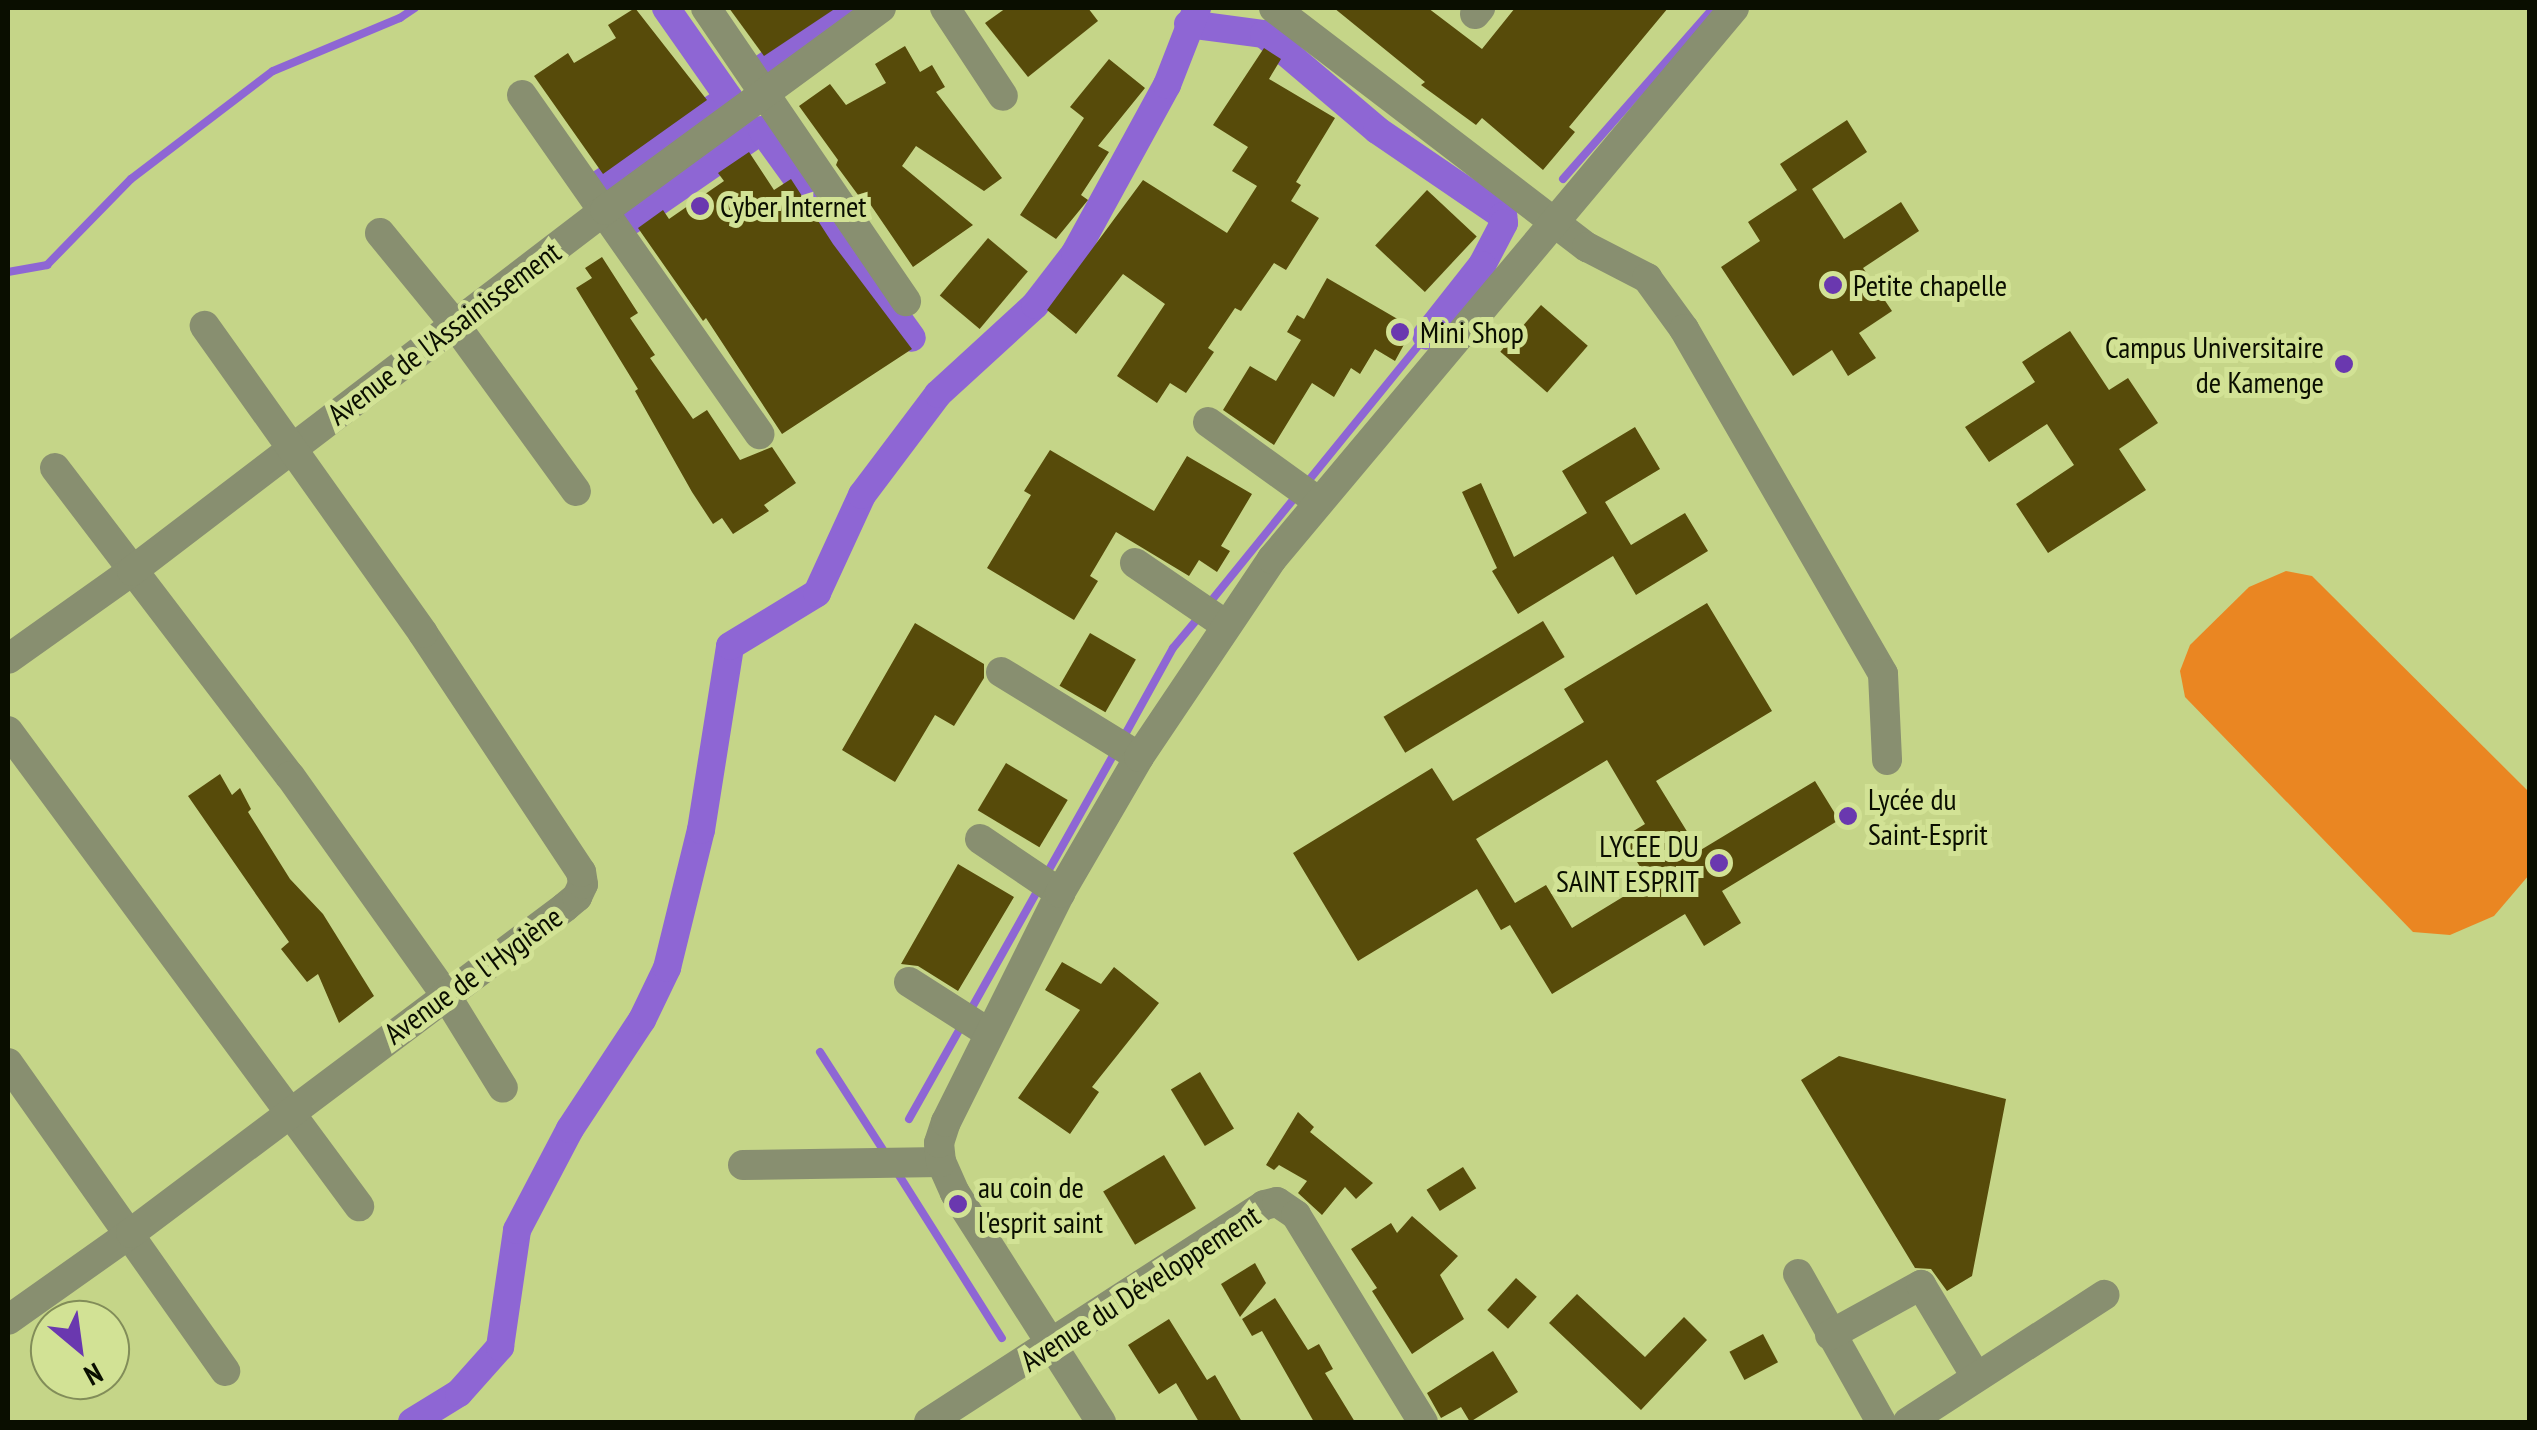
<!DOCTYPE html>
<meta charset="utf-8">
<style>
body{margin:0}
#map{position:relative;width:2537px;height:1430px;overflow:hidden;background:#c5d588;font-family:"PT Sans Narrow",sans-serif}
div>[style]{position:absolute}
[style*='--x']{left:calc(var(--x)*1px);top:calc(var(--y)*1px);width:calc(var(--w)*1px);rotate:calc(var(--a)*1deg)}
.green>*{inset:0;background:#ea8622}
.stream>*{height:8px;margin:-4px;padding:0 4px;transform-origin:4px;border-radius:4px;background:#8e66d4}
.canal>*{height:28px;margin:-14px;padding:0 14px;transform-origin:14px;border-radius:14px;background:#8e66d4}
.building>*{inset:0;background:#574b0a;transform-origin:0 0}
.minor>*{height:30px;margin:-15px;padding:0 15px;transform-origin:15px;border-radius:15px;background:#888f70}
.dots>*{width:28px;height:28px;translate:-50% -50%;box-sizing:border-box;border:5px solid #d2e295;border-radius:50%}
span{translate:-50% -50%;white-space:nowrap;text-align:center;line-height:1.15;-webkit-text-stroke:10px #d2e295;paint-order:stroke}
.poi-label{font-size:30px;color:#0a0e00}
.left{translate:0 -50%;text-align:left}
.right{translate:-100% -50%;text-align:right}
.street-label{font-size:30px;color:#0a0e00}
.frame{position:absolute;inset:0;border:10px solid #0a0e00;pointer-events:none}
.north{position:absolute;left:30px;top:1300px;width:100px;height:100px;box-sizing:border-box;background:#d2e295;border:2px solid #828d59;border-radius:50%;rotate:151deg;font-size:28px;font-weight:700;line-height:40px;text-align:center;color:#0a0e00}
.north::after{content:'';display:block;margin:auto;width:35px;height:45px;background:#6a38af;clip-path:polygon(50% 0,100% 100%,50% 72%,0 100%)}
</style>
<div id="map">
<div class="green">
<i style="clip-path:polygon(2286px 571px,2312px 576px,2529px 792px,2529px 875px,2494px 916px,2450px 935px,2413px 932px,2185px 697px,2180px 671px,2190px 645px,2249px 587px)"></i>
</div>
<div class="stream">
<i style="--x:1563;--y:179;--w:227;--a:-48.7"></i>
<i style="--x:8;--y:272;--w:40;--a:-10"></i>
<i style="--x:47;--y:265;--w:120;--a:-45.7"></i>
<i style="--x:131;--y:179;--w:178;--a:-37.3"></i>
<i style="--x:273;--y:71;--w:138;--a:-22.7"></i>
<i style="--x:400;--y:18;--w:18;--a:-34"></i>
<i style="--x:1305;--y:485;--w:192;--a:-50.9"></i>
<i style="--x:1207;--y:606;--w:141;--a:-51"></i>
<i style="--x:1122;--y:740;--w:105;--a:-61"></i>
<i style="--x:1173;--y:648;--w:40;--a:-50"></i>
<i style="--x:1046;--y:875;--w:141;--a:-60.7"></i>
<i style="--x:970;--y:1011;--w:141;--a:-60.7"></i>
<i style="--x:820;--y:1052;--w:120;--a:57.2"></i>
<i style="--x:909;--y:1119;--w:110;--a:-60.6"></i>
<i style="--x:895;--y:1169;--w:200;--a:57.7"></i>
</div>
<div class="canal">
<i style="--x:1188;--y:24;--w:77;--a:7.5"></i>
<i style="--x:1264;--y:34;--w:148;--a:40.3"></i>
<i style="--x:1377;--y:130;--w:153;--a:34.3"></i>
<i style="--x:1503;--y:216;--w:7;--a:82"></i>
<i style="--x:1504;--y:223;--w:47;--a:117.6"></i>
<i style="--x:1482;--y:265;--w:90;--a:128.3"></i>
<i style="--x:760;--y:70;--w:109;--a:-34.6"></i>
<i style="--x:594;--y:188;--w:162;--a:-33.7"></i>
<i style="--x:729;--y:98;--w:110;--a:-125"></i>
<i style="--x:630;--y:221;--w:160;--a:-34.6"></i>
<i style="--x:762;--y:130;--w:256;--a:54.2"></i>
<i style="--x:412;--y:1422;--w:55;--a:-31.7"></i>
<i style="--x:459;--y:1393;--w:62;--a:-48.3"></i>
<i style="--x:500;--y:1347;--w:118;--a:-81.7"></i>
<i style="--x:517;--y:1230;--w:114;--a:-62.3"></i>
<i style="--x:570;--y:1129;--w:131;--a:-56.6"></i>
<i style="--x:642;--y:1020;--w:58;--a:-64.3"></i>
<i style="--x:667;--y:968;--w:142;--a:-76.2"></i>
<i style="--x:701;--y:830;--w:186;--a:-81"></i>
<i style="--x:730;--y:646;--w:102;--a:-31.3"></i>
<i style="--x:817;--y:593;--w:108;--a:-65.3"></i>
<i style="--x:862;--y:495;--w:126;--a:-53"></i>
<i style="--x:938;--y:394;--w:132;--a:-42.5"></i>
<i style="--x:1035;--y:305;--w:66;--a:-52.4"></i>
<i style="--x:1075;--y:253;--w:192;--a:-61.3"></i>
<i style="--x:1167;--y:85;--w:83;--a:-68.7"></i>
</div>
<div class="building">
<i style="clip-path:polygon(635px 8px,707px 100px,603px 174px,534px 76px,568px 53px,574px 63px,616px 38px,608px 25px)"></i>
<i style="clip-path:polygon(729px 8px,836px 8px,764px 56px)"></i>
<i style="clip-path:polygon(1006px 8px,1088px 8px,1098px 21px,1028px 77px,985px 23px)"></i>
<i style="clip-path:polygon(1334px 8px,1428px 8px,1482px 49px,1515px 8px,1668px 8px,1569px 127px,1575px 132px,1543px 170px,1482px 118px,1476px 125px,1421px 85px,1425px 82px)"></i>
<i style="clip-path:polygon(905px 46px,920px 72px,932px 65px,945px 87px,936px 92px,1002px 178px,984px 191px,916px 146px,902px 166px,973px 225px,913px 267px,868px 201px,864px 203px,836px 165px,838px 160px,799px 106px,830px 84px,846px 105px,886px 83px,875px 64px)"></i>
<i style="clip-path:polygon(1264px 48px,1281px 59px,1269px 79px,1335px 118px,1296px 182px,1301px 185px,1291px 201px,1319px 218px,1286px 270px,1274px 263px,1241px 311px,1235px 308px,1208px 348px,1214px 352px,1186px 393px,1170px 383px,1157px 403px,1117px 376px,1165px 304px,1123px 274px,1076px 334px,1047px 310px,1143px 180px,1227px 233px,1257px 186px,1232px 171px,1248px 147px,1213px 125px)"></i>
<i style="clip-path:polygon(1109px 59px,1145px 88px,1098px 146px,1109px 152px,1081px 195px,1088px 200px,1056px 239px,1020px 215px,1084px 118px,1070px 107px)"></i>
<i style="clip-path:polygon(1847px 120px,1867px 152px,1812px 189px,1844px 239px,1901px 202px,1919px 231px,1863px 268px,1892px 311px,1859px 333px,1876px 358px,1848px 376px,1832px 350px,1793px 376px,1721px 267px,1760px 241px,1748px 222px,1797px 190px,1780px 164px)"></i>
<i style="clip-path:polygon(749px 152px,774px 190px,791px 179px,833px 244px,912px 349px,782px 434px,706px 318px,703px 321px,638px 228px,663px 210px,669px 219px,724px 181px,718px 173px)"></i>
<i style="left:1427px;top:190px;width:68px;height:76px;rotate:43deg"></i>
<i style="left:988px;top:238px;width:52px;height:75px;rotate:40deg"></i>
<i style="clip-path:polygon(602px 257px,638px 313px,630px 318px,655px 355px,650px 358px,693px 419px,707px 410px,740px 460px,772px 447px,796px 483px,764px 505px,769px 511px,733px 534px,722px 518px,713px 524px,692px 492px,635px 391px,638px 389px,576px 288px,592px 278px,585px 268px)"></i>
<i style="clip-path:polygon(1327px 278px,1413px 328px,1395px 361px,1375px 349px,1360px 374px,1351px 368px,1334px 397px,1312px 383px,1274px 445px,1223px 410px,1250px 366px,1276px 381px,1301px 340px,1287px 332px,1297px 315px,1304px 319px)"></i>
<i style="left:1541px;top:305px;width:62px;height:62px;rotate:41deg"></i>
<i style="clip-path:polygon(2070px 331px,2109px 390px,2128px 378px,2158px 423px,2119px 449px,2146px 490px,2048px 553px,2016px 504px,2074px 465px,2047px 424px,1989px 462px,1965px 427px,2035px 382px,2022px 362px)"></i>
<i style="clip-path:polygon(1635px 427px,1660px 469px,1605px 502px,1631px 545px,1685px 513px,1708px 551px,1636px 595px,1613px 556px,1518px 614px,1492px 571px,1497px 568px,1462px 492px,1481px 483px,1514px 557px,1587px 513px,1562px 471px)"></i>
<i style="clip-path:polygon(1050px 450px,1154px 511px,1187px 456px,1252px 494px,1221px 546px,1230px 551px,1217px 572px,1199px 560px,1189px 576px,1116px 532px,1090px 576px,1098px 581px,1074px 620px,987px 568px,1031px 495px,1024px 491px)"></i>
<i style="clip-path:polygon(evenodd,1707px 603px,1772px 711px,1656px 781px,1699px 851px,1815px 781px,1839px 820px,1722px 891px,1741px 923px,1704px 946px,1685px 914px,1552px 994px,1510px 925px,1501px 930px,1477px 889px,1358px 961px,1293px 853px,1432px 768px,1453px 801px,1584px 722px,1564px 689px,1707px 603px,1607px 760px,1645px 824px,1622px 838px,1649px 881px,1572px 928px,1546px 885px,1515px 903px,1476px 839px,1607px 760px)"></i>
<i style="left:1543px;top:621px;width:42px;height:186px;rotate:59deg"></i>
<i style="clip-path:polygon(915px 623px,984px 664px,984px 678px,954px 726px,935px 715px,895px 782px,842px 750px)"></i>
<i style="left:1090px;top:633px;width:53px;height:61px;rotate:30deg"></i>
<i style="left:1006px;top:763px;width:72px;height:55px;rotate:31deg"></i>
<i style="clip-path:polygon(220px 774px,232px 795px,240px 788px,251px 809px,248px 812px,290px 879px,323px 914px,374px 996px,339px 1023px,318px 974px,307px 982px,281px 949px,289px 942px,188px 796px)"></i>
<i style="clip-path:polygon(958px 864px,1014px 897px,958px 991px,918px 966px,901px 964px)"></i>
<i style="clip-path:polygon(1062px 962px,1101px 984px,1114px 967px,1159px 1003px,1092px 1087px,1099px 1092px,1070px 1134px,1018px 1098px,1080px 1010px,1045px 990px)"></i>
<i style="clip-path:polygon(1839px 1056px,2006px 1099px,1972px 1276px,1947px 1291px,1931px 1269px,1915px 1268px,1801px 1080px)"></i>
<i style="left:1200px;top:1072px;width:66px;height:34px;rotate:59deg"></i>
<i style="clip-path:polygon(1298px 1112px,1314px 1127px,1310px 1132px,1373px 1183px,1356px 1199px,1345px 1187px,1322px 1215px,1298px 1193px,1307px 1181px,1279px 1165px,1274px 1170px,1266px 1165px)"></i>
<i style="left:1164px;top:1155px;width:62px;height:71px;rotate:59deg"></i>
<i style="left:1463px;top:1167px;width:25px;height:43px;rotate:58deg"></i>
<i style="clip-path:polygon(1412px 1216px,1458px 1256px,1440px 1275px,1464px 1319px,1412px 1354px,1372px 1291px,1377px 1288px,1351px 1249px,1391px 1223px,1397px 1233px)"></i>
<i style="clip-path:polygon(1255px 1263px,1266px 1283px,1240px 1317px,1221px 1284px)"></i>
<i style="left:1516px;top:1278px;width:28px;height:43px;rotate:42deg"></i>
<i style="clip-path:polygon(1577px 1294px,1645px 1357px,1684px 1317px,1707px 1340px,1641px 1410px,1549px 1323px)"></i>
<i style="clip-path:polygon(1275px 1298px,1308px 1350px,1319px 1344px,1333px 1369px,1325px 1373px,1355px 1422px,1314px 1422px,1262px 1331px,1252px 1336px,1242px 1319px)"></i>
<i style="clip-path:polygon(1169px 1319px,1207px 1380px,1215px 1375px,1242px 1422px,1199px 1422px,1176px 1383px,1159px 1394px,1128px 1345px)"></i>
<i style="left:1763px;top:1334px;width:32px;height:38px;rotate:62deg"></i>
<i style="clip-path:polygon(1493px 1351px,1518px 1392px,1470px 1422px,1461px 1407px,1441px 1418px,1427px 1393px)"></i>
</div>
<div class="minor">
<i style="--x:706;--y:8;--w:355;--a:55.7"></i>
<i style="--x:945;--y:8;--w:105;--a:56.6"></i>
<i style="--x:1274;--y:8;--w:394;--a:37.4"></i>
<i style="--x:1587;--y:247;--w:68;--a:27.3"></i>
<i style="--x:1647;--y:278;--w:63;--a:54"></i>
<i style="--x:1684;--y:329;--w:398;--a:60"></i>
<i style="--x:1883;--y:674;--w:86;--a:87.3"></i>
<i style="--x:1475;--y:14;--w:8;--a:-50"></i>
<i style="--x:522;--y:95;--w:414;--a:55"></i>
<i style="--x:380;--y:233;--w:120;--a:50.7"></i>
<i style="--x:456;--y:326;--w:204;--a:54"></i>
<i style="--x:1208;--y:422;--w:137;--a:35.8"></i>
<i style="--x:55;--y:468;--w:387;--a:52.7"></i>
<i style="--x:290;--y:776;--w:267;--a:54.6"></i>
<i style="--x:445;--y:994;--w:110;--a:58.3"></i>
<i style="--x:1135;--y:563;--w:110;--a:34.3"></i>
<i style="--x:8;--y:659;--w:152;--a:-35.4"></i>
<i style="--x:132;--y:571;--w:595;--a:-37.35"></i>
<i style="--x:605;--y:210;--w:342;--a:-36.2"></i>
<i style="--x:1001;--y:672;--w:162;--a:31.6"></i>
<i style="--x:8;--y:731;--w:591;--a:53.54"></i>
<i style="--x:980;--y:839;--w:97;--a:34"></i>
<i style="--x:909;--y:982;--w:95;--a:32.5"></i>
<i style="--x:8;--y:1063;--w:377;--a:54.8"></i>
<i style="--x:743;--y:1165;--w:198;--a:-0.9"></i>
<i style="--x:1798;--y:1274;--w:170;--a:60.7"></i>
<i style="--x:8;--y:1320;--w:151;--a:-35.3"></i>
<i style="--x:131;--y:1233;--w:543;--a:-36.91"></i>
<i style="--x:565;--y:907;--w:16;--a:-40"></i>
<i style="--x:577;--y:897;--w:14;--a:-65"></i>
<i style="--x:583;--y:884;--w:12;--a:-99"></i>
<i style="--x:581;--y:872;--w:287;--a:-123.5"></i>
<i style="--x:423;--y:633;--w:377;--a:-125.4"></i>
<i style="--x:1830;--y:1335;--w:104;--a:-28.8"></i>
<i style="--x:1921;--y:1285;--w:105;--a:59"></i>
<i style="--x:929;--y:1422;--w:399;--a:-32.9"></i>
<i style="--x:1264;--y:1205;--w:13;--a:-13"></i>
<i style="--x:1277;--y:1202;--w:23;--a:34"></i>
<i style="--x:1296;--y:1215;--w:243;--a:58.5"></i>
<i style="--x:1101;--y:1422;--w:272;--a:-122.5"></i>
<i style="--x:955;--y:1193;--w:34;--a:-114"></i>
<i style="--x:941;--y:1162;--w:19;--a:-96"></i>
<i style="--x:939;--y:1143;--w:22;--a:-72"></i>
<i style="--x:946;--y:1122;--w:256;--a:-63.5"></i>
<i style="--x:1060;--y:893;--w:157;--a:-59.8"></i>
<i style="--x:1139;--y:757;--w:239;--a:-56.1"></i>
<i style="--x:1272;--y:559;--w:719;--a:-50.02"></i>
<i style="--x:1908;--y:1422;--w:234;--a:-32.9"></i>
</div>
<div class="dots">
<i style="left:700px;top:206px;background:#6a38af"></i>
<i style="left:1833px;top:285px;background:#6a38af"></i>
<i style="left:1400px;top:332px;background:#6a38af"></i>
<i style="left:2344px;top:364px;background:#6a38af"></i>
<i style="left:1848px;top:816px;background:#6a38af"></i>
<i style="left:1719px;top:863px;background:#6a38af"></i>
<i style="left:958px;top:1204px;background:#6a38af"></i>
</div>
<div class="poi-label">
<span class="left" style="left:720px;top:206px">Cyber Internet</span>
<span class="left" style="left:1853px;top:285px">Petite chapelle</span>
<span class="left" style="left:1420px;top:332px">Mini Shop</span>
<span class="right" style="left:2324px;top:364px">Campus Universitaire<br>de Kamenge</span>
<span class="left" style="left:1868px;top:816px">Lycée du<br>Saint-Esprit</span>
<span class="right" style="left:1699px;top:863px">LYCEE DU<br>SAINT ESPRIT</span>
<span class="left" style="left:978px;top:1204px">au coin de<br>l'esprit saint</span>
</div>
<div class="street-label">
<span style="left:444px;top:333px;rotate:-37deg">Avenue de l'Assainissement</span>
<span style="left:473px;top:975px;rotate:-36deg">Avenue de l'Hygiène</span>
<span style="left:1140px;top:1288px;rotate:-33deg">Avenue du Développement</span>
</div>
<div class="frame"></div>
<div class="north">N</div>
</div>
